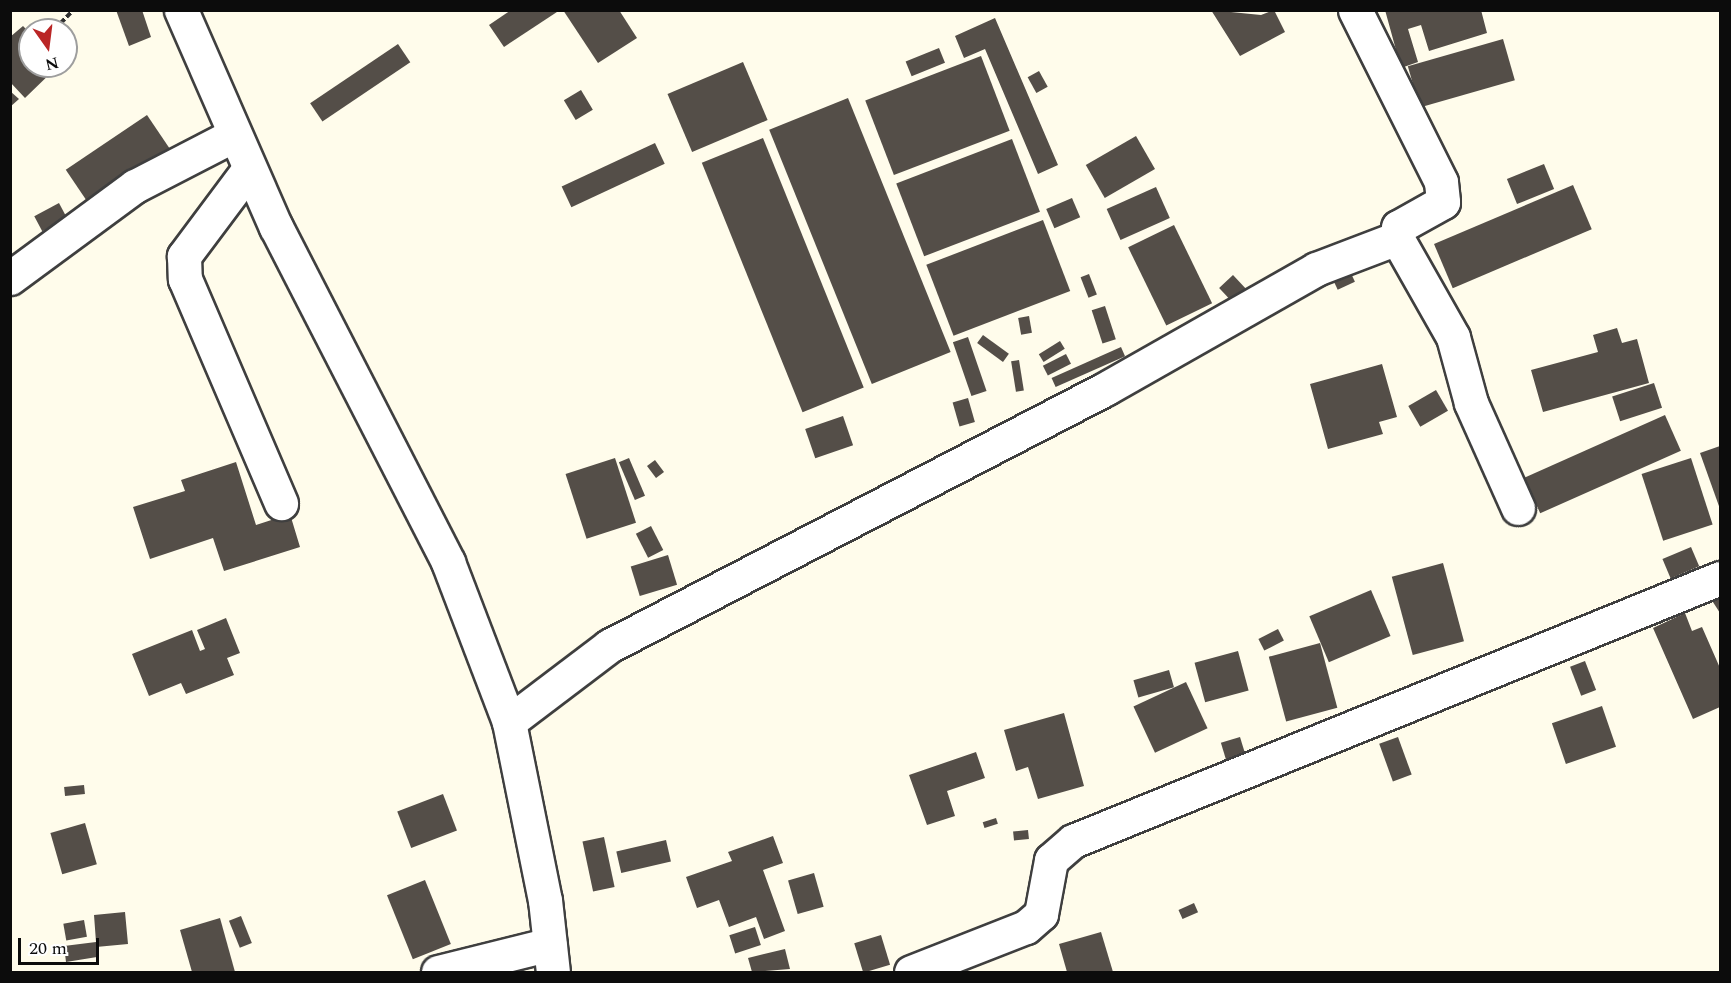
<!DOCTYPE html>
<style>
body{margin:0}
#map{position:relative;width:1731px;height:983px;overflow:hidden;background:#fffceb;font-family:Spectral,serif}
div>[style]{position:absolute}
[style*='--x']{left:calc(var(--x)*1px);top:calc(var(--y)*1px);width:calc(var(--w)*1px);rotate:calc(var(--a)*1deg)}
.building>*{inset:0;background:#544e48;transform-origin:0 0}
.path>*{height:4px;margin-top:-2px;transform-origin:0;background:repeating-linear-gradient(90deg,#2e2e2e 0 6px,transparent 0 9px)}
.roads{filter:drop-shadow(2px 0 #3f3f3f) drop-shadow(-2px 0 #3f3f3f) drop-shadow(0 2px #3f3f3f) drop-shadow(0 -2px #3f3f3f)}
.minor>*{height:33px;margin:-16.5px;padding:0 16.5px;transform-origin:16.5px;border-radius:16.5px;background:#fff}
span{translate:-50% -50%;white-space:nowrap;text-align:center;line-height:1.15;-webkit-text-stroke:6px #fff;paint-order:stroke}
.frame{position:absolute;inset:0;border:12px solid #0c0c0c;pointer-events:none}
.north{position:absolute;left:18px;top:18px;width:60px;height:60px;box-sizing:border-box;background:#fff;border:2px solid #9e9e9e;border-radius:50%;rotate:166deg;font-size:16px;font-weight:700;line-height:24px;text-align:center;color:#0c0c0c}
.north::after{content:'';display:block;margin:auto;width:21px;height:27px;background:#ba2626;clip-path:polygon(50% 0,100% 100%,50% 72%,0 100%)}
.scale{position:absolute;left:18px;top:938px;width:81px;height:27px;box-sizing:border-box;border:3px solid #0c0c0c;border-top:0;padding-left:8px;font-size:18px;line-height:21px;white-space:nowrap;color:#0c0c0c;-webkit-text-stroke:4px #fff;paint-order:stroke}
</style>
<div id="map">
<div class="building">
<i style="clip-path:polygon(116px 10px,142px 10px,151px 37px,129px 46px)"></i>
<i style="clip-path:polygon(511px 10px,560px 10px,504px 47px,489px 25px)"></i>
<i style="clip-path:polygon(563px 10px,619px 10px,637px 38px,598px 63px)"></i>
<i style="clip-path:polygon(1211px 10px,1261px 15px,1274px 10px,1285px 32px,1240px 56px)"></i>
<i style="clip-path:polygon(1385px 10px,1481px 10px,1487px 33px,1429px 51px,1421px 25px,1408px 29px,1418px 62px,1401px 68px)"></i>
<i style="clip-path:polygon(995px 18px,1058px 165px,1038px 174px,985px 49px,964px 58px,955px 36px)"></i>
<i style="clip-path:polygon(23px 26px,30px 33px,30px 66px,58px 66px,25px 98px,10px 82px,10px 37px)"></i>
<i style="left:1503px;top:39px;width:43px;height:99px;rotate:74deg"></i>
<i style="left:398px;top:44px;width:22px;height:106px;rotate:56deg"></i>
<i style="left:939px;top:48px;width:16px;height:36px;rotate:68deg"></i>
<i style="left:981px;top:56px;width:80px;height:124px;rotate:69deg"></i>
<i style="left:743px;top:62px;width:63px;height:82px;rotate:67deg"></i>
<i style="left:1039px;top:71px;width:18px;height:13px;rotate:61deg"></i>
<i style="left:581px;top:90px;width:23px;height:20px;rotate:59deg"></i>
<i style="clip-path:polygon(10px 91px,19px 99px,10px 107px)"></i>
<i style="left:848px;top:98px;width:274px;height:85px;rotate:68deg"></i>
<i style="left:147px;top:115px;width:45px;height:98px;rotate:56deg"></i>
<i style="left:1136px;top:136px;width:38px;height:58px;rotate:60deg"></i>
<i style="left:763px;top:138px;width:269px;height:66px;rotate:68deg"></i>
<i style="left:1012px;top:139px;width:78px;height:124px;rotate:69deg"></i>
<i style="left:655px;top:143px;width:23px;height:103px;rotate:65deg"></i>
<i style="left:1544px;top:164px;width:27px;height:40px;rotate:68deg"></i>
<i style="left:1573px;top:185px;width:48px;height:151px;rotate:67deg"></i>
<i style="left:1156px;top:187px;width:34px;height:54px;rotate:66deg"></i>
<i style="left:1072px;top:198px;width:21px;height:28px;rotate:67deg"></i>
<i style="left:59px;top:203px;width:17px;height:28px;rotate:62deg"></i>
<i style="left:1043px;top:220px;width:76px;height:125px;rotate:69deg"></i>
<i style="left:1174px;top:225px;width:87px;height:51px;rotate:64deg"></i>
<i style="left:1349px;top:269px;width:14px;height:19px;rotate:65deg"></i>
<i style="left:1089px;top:274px;width:22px;height:9px;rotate:69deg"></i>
<i style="left:1233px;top:275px;width:23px;height:19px;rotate:47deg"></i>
<i style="left:1105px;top:306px;width:35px;height:14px;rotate:72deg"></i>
<i style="left:1029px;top:316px;width:17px;height:11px;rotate:80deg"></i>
<i style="clip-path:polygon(1617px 328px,1622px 343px,1637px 339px,1649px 383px,1543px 412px,1531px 370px,1598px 352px,1593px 335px)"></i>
<i style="left:983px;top:335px;width:32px;height:10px;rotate:36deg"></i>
<i style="left:968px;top:337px;width:57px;height:16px;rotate:71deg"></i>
<i style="left:1060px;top:341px;width:9px;height:25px;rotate:58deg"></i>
<i style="left:1121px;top:347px;width:10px;height:76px;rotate:66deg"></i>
<i style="left:1066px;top:354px;width:11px;height:26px;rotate:63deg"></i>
<i style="left:1019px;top:360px;width:31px;height:8px;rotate:81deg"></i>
<i style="clip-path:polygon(1382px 364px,1397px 417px,1379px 422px,1383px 434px,1328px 449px,1310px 384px)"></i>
<i style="left:1654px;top:383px;width:26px;height:44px;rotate:72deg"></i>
<i style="left:1436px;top:390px;width:24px;height:32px;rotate:60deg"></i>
<i style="left:968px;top:398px;width:25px;height:16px;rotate:74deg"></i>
<i style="left:1665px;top:415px;width:39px;height:154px;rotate:66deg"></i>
<i style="left:843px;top:416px;width:31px;height:40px;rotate:71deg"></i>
<i style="clip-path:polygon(1720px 446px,1720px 509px,1700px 453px)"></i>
<i style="left:615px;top:458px;width:68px;height:52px;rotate:72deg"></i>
<i style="left:629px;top:458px;width:41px;height:11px;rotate:67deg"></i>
<i style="left:1691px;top:458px;width:70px;height:52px;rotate:72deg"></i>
<i style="left:655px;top:460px;width:15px;height:10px;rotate:53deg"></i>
<i style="clip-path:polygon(236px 462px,256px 525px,290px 514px,300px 547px,224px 571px,213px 538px,150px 559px,133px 507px,185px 491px,181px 480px)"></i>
<i style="left:651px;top:526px;width:27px;height:17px;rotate:63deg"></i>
<i style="left:1691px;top:547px;width:21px;height:31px;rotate:67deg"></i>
<i style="left:668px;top:555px;width:31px;height:39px;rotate:73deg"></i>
<i style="left:1443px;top:563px;width:81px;height:53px;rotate:75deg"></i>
<i style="left:1371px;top:590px;width:50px;height:67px;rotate:67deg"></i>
<i style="clip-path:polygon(1720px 594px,1720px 613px,1711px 599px)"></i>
<i style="clip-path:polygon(1685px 613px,1692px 631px,1702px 627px,1720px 668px,1720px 707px,1693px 719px,1653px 628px)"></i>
<i style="clip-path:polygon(226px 618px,240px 653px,227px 658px,234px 675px,186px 694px,181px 683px,149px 696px,132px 654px,192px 630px,200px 651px,205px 649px,197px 630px)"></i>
<i style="left:1278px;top:629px;width:13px;height:22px;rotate:63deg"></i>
<i style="left:1320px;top:643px;width:67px;height:53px;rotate:75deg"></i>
<i style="left:1238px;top:651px;width:41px;height:45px;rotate:75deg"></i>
<i style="left:1585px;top:661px;width:31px;height:16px;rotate:69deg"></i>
<i style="left:1169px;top:670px;width:18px;height:37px;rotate:74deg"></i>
<i style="left:1186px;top:682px;width:51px;height:58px;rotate:65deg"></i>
<i style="left:1602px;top:706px;width:43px;height:53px;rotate:71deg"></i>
<i style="clip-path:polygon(1064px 713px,1084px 786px,1038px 799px,1028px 767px,1016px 771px,1004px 730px)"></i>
<i style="left:1240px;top:737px;width:21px;height:20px;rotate:73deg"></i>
<i style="left:1398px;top:737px;width:40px;height:20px;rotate:70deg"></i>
<i style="clip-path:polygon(976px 752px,985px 778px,947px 791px,955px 816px,927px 825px,909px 775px)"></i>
<i style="left:84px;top:785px;width:9px;height:20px;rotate:84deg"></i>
<i style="left:443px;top:794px;width:39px;height:49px;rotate:69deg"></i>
<i style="left:996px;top:818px;width:6px;height:14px;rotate:72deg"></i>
<i style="left:85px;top:823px;width:43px;height:36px;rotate:74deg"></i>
<i style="left:1028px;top:830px;width:9px;height:15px;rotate:84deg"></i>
<i style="clip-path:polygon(773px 836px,783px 863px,763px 870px,785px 931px,764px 939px,756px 917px,729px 927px,719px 900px,697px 908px,686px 877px,732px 861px,728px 852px)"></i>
<i style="left:604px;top:837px;width:51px;height:22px;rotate:78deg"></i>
<i style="left:666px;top:840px;width:22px;height:51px;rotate:77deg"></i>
<i style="left:814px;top:873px;width:35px;height:27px;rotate:74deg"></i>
<i style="left:425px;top:880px;width:69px;height:41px;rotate:68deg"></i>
<i style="left:1194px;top:903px;width:10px;height:17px;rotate:66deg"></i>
<i style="clip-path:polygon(125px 912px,128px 944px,96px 947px,97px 957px,66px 962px,64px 946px,96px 942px,94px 915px)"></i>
<i style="left:241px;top:916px;width:29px;height:13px;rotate:68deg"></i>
<i style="clip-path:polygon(220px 918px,235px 972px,192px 972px,180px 930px)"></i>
<i style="left:84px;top:920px;width:17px;height:21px;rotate:80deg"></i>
<i style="left:755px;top:927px;width:19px;height:27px;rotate:72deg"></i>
<i style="clip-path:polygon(1101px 932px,1113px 972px,1067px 972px,1059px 944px)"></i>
<i style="left:881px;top:935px;width:31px;height:28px;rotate:73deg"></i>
<i style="clip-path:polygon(785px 949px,790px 969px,752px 972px,748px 958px)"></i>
</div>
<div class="path">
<i style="--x:54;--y:30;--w:28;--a:-46"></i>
</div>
<div class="roads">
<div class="minor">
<i style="--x:181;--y:10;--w:237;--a:66.4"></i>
<i style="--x:276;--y:227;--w:377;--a:62.8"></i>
<i style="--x:448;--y:562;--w:171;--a:69.1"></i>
<i style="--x:509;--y:722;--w:182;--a:78.6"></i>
<i style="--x:545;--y:900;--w:72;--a:83.7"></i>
<i style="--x:1355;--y:10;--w:192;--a:63.4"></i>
<i style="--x:1441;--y:182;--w:20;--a:84"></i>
<i style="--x:1443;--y:202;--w:51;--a:150.9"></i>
<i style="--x:1398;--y:227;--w:11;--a:95"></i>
<i style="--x:1397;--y:238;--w:114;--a:60.5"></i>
<i style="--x:1453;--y:337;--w:68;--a:74.7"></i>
<i style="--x:1471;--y:403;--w:115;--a:65.9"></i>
<i style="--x:249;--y:169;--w:109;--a:126.8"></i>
<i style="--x:184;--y:256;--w:23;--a:88"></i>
<i style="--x:185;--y:279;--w:244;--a:66.8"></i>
<i style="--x:10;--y:278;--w:155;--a:-36.4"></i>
<i style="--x:135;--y:186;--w:111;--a:-27.3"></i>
<i style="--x:509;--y:722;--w:126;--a:-37.2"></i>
<i style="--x:609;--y:646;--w:559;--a:-27.39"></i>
<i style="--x:1105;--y:389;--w:243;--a:-29.6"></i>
<i style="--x:1316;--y:269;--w:87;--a:-20.9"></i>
<i style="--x:438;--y:972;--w:115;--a:-14"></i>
<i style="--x:911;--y:972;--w:123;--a:-21.4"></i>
<i style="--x:1026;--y:927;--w:20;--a:-41"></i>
<i style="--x:1041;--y:914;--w:55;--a:-79.5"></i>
<i style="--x:1051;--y:860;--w:29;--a:-41"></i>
<i style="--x:1073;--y:841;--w:698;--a:-22.12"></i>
</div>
</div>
<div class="frame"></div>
<div class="north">N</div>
<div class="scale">20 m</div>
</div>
